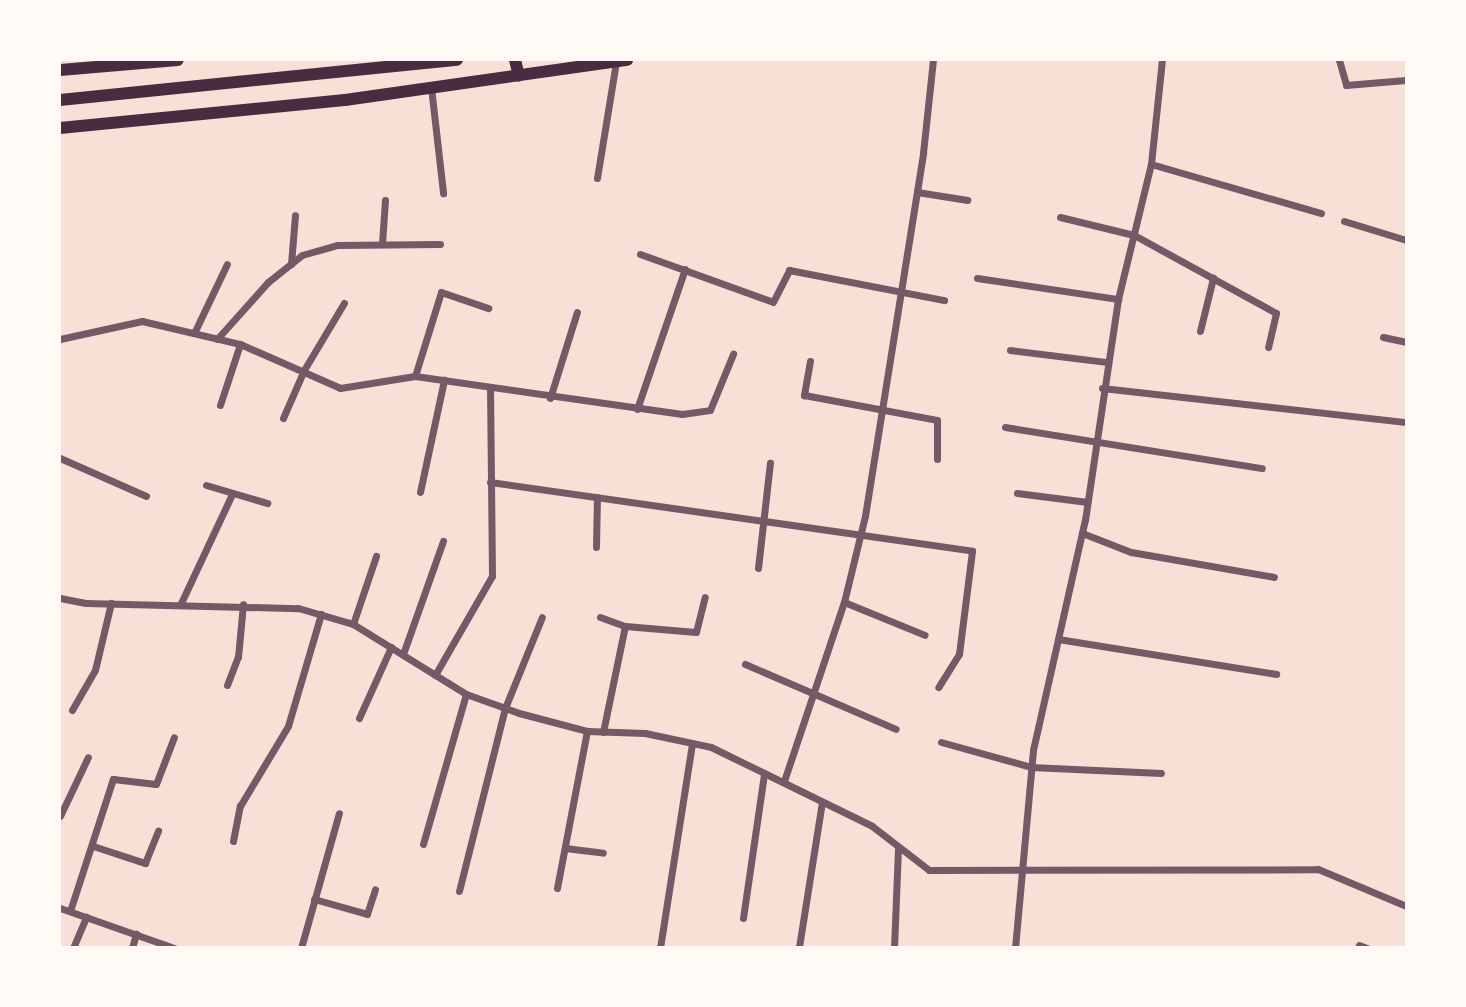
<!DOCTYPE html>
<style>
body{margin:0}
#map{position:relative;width:1466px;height:1007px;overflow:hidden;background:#f7e1d7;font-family:Roboto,sans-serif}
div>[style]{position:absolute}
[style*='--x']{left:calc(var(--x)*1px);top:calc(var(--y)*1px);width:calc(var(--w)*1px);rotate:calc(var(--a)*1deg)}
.minor>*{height:7px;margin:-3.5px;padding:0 3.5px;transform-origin:3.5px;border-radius:3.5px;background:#755966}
.trunk>*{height:12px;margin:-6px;padding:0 6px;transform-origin:6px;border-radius:6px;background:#4a2c40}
span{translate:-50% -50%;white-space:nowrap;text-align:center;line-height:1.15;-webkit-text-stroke:5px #fffaf5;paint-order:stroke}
.frame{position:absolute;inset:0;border:61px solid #fffaf5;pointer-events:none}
</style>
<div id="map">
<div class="minor">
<i style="--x:1339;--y:60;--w:26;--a:74"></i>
<i style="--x:1346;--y:85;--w:60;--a:-4.8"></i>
<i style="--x:431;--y:87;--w:107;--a:83.5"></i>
<i style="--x:1151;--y:164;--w:177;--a:16.1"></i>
<i style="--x:597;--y:178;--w:118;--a:-80.7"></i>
<i style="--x:917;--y:192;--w:51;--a:9.1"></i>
<i style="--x:1060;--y:217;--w:76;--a:13.7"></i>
<i style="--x:1134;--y:235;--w:162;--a:28.8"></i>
<i style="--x:1276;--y:313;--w:35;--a:103"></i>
<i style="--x:1344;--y:221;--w:65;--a:17"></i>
<i style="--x:382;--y:244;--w:44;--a:-86.1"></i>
<i style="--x:640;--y:254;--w:141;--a:19.8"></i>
<i style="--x:773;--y:302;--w:36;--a:-63"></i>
<i style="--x:789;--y:270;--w:158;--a:11"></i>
<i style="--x:291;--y:264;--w:49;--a:-85.3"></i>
<i style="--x:977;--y:278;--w:143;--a:8.5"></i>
<i style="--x:195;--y:331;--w:74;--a:-64.5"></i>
<i style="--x:1200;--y:331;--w:55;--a:-76.2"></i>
<i style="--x:1383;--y:337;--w:24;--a:12"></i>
<i style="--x:60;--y:339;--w:84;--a:-12.4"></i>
<i style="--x:142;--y:321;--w:101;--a:13.2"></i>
<i style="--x:240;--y:344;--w:109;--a:23.7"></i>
<i style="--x:340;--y:388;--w:76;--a:-9.1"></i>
<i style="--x:415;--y:376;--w:270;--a:8.1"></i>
<i style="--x:682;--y:414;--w:28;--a:-8"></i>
<i style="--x:710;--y:410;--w:61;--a:-67.7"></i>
<i style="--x:217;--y:339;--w:76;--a:-48.2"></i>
<i style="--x:268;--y:282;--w:43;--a:-38.5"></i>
<i style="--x:302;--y:255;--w:37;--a:-16"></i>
<i style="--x:338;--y:245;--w:102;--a:-0.6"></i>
<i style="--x:1010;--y:350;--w:98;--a:7.1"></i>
<i style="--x:810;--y:361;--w:35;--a:100"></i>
<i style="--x:804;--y:395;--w:135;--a:10.6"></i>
<i style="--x:937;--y:420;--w:39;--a:90"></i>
<i style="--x:415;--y:376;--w:88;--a:-72.8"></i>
<i style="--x:441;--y:292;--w:50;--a:18.8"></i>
<i style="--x:1102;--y:388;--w:306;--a:6.4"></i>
<i style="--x:550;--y:398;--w:90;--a:-72.6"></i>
<i style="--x:220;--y:405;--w:64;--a:-71.8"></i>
<i style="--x:637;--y:409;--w:148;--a:-71.1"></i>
<i style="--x:283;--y:418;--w:52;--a:-66.4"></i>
<i style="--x:304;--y:370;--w:78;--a:-59.2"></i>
<i style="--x:1005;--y:427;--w:260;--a:9.1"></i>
<i style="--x:60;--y:458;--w:94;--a:23.8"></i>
<i style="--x:490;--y:482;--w:487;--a:8.1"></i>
<i style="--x:972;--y:551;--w:104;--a:97.2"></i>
<i style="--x:959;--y:654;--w:39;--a:122"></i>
<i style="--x:206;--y:485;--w:64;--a:16.4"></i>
<i style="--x:420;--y:492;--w:115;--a:-77.9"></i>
<i style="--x:1017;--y:493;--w:71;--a:7.3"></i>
<i style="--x:1082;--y:533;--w:53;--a:21.2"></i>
<i style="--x:1131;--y:552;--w:145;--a:9.9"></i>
<i style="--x:596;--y:547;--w:50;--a:-88.9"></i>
<i style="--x:758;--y:568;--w:106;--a:-83.5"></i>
<i style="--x:60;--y:598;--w:26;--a:11"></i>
<i style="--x:86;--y:603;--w:212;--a:1.4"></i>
<i style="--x:298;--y:608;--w:57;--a:16.2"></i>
<i style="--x:353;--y:624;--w:133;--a:31.8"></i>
<i style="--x:466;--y:694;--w:56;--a:19.7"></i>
<i style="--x:519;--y:713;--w:70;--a:14.8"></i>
<i style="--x:587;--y:731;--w:58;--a:2"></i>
<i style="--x:645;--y:733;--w:67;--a:12"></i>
<i style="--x:711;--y:747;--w:179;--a:26.1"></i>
<i style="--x:872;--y:826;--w:72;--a:37.7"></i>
<i style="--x:929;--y:870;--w:389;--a:-0.1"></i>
<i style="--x:1318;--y:869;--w:95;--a:22.8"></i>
<i style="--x:844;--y:602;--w:87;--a:22.2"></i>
<i style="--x:181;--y:603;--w:120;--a:-64.9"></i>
<i style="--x:600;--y:617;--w:27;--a:20"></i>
<i style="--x:625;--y:626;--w:71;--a:4.8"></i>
<i style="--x:696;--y:632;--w:36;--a:-76"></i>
<i style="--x:353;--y:624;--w:72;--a:-71.3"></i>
<i style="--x:1058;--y:639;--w:221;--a:9.1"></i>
<i style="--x:403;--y:654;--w:120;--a:-70.5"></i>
<i style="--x:745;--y:664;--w:164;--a:23.3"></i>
<i style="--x:435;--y:675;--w:114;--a:-60.1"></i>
<i style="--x:492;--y:576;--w:188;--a:-90.6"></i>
<i style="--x:227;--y:685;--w:30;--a:-69"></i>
<i style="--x:238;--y:657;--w:53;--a:-84.6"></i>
<i style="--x:72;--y:710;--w:46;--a:-60.1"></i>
<i style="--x:95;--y:670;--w:69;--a:-76.6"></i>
<i style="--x:359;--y:718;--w:78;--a:-65.7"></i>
<i style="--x:603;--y:732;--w:108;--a:-78.3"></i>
<i style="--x:941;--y:742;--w:93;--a:15.5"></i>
<i style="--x:1031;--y:767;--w:130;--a:2.6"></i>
<i style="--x:784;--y:781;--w:189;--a:-71.5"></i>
<i style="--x:844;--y:602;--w:89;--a:-76.3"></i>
<i style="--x:865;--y:516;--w:368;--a:-80.9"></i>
<i style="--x:923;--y:153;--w:94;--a:-83.9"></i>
<i style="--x:60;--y:816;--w:65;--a:-64.6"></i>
<i style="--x:233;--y:841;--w:36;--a:-79"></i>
<i style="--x:240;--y:806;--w:93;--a:-59"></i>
<i style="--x:288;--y:726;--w:117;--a:-73.6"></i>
<i style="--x:423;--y:844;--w:156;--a:-74"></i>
<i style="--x:93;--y:846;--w:55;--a:18.1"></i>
<i style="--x:145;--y:863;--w:35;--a:-68"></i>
<i style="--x:565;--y:848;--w:38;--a:7"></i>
<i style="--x:557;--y:888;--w:160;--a:-79.2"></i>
<i style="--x:459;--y:891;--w:189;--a:-75.9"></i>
<i style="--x:505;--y:708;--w:98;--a:-67.9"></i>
<i style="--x:314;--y:899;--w:55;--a:15.8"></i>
<i style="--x:367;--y:914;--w:26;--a:-72"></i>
<i style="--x:60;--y:908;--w:121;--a:19.3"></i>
<i style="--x:70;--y:911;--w:139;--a:-72"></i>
<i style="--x:113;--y:779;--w:43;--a:6.6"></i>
<i style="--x:156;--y:784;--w:50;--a:-69"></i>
<i style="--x:743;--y:918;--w:146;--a:-81.7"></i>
<i style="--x:1359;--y:945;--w:9;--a:21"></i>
<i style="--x:799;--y:947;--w:147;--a:-81"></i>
<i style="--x:73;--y:948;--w:34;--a:-67"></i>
<i style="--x:132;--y:948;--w:15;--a:-74"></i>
<i style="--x:301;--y:948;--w:140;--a:-74.3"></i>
<i style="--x:660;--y:948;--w:207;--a:-81.1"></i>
<i style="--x:894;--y:948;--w:98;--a:-87.7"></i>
<i style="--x:1015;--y:948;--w:199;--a:-84.8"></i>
<i style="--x:1033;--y:750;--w:236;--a:-77.3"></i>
<i style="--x:1085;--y:520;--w:223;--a:-81.5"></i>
<i style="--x:1118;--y:299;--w:139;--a:-76.3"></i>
<i style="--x:1151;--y:164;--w:105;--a:-84"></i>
</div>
<div class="trunk">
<i style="--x:515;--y:60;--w:16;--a:76"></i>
<i style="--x:60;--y:70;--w:118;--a:-4.8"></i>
<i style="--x:60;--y:100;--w:399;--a:-5.8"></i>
<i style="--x:60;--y:128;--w:286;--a:-5.6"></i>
<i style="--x:345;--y:100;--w:285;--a:-8.1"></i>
</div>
<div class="frame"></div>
</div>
